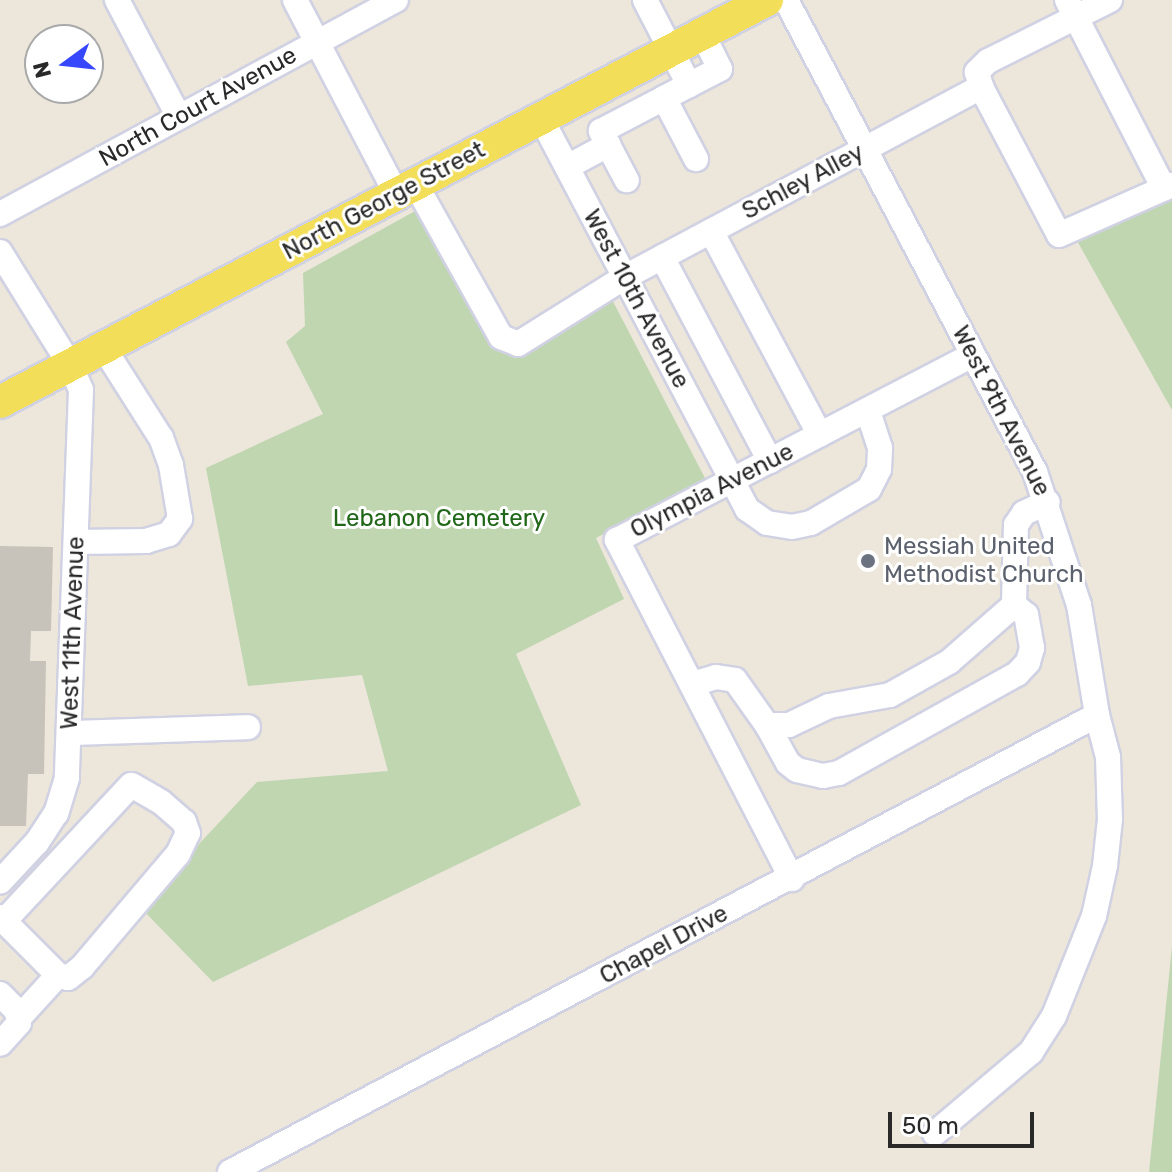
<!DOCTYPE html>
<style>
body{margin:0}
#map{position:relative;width:1172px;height:1172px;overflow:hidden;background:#ece6db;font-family:Rubik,sans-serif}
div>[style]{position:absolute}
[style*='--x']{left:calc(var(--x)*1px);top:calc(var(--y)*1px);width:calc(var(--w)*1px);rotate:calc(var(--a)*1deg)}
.cemetery>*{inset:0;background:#bfd6b1}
.building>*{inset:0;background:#c7c3ba}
.roads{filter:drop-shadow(2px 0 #d0d1e2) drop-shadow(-2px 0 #d0d1e2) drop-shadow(0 2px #d0d1e2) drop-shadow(0 -2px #d0d1e2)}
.minor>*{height:24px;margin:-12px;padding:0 12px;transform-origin:12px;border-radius:12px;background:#fff}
.major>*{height:32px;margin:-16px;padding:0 16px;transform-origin:16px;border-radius:16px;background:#f2de59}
.dots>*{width:22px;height:22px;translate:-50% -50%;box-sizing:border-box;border:4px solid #fff;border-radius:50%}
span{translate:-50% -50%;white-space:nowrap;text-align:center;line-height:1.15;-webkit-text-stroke:6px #fff;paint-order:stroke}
.street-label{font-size:24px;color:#292929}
.park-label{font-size:24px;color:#216719}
.worship-label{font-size:24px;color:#5b616d}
.left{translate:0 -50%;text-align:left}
.north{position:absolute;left:24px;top:24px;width:80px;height:80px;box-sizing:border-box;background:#fff;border:2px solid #a9a9a9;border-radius:50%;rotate:255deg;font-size:22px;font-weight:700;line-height:32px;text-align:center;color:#292929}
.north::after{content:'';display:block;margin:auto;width:28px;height:36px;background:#3748fc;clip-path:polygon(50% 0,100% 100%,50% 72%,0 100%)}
.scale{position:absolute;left:888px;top:1112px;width:146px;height:36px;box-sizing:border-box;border:4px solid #292929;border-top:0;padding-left:10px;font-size:24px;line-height:28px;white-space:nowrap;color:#292929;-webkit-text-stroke:6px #fff;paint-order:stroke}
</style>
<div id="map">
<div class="cemetery">
<i style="clip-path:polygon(1172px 191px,1172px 410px,1076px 239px)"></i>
<i style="clip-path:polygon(426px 205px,503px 348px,606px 288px,706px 480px,596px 538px,624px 599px,516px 654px,581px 805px,213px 982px,140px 907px,257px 782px,388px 771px,362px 675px,248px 686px,206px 468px,323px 414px,286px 342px,305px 326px,303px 273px)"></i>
<i style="clip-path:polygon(1172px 947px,1172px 1172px,1149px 1172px)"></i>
</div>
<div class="building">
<i style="clip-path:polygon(0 546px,53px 547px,51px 631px,31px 631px,30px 661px,46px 661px,44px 774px,28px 774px,26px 826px,0 826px)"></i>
</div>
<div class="roads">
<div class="minor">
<i style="--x:117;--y:0;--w:132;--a:62.1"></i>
<i style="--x:295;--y:0;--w:220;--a:62.4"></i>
<i style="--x:645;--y:0;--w:96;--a:62.6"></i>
<i style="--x:786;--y:0;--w:534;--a:62.19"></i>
<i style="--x:1035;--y:472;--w:140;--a:71.7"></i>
<i style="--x:1079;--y:605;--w:111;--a:80.7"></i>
<i style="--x:1097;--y:715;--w:43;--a:75.3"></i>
<i style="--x:1108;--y:757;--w:62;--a:88.2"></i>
<i style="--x:1110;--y:819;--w:47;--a:96.1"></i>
<i style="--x:1105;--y:866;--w:51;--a:102.4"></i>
<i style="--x:1094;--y:916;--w:108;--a:111.8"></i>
<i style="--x:1054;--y:1016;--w:43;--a:122.6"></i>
<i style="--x:1031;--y:1052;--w:126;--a:139.8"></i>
<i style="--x:1067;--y:0;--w:212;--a:62.8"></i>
<i style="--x:1110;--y:0;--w:136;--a:153.4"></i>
<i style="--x:988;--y:61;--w:16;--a:135"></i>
<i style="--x:977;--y:72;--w:16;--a:75"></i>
<i style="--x:981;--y:87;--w:167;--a:62.2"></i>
<i style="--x:1059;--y:235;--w:124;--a:-23.9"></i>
<i style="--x:664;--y:98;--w:63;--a:-27.4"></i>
<i style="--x:720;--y:69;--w:40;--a:-116.6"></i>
<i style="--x:541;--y:118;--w:442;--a:62.2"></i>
<i style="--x:747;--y:509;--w:24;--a:35"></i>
<i style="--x:767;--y:523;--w:25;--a:9"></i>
<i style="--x:792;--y:527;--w:19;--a:-12"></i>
<i style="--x:811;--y:523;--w:67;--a:-30.4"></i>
<i style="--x:869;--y:489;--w:22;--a:-63"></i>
<i style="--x:879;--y:469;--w:21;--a:-87"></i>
<i style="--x:880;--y:448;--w:40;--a:-108"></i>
<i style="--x:608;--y:145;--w:16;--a:-117"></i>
<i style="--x:601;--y:131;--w:71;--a:-27.6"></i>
<i style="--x:664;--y:98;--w:69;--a:62.3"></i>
<i style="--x:567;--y:167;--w:47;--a:-28.2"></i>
<i style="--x:608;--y:145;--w:40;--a:62"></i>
<i style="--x:416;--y:185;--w:174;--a:60.8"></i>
<i style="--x:501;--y:337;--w:18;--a:22"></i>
<i style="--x:518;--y:344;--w:126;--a:-32.1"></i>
<i style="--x:625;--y:277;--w:404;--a:-28.1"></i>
<i style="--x:0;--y:214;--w:450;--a:-28.4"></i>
<i style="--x:711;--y:231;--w:231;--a:61.9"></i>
<i style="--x:0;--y:252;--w:133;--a:58.2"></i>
<i style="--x:70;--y:365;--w:27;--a:66"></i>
<i style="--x:81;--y:390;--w:388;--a:92.1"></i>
<i style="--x:67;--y:778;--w:37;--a:107"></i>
<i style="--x:56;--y:813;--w:35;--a:123"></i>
<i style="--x:37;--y:842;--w:54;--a:132.8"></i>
<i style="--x:662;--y:257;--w:231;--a:62.1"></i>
<i style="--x:76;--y:542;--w:70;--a:-0.8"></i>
<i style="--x:146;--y:541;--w:24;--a:-17"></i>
<i style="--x:169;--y:534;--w:19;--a:-54"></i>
<i style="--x:180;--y:519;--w:55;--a:-99.5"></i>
<i style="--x:171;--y:465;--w:29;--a:-110"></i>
<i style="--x:161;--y:438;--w:108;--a:-122.5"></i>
<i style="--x:692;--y:684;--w:25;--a:-16"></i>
<i style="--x:716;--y:677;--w:19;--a:9"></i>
<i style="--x:735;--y:680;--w:55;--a:54.6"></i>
<i style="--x:767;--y:725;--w:22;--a:0"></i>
<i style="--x:789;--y:725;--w:44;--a:-25.4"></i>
<i style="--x:829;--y:706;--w:62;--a:-10.2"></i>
<i style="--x:890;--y:695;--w:68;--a:-29.2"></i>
<i style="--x:949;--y:662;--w:86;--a:-41.2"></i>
<i style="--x:1014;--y:605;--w:80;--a:-88.6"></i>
<i style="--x:1016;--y:525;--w:14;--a:-56"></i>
<i style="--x:1024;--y:513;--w:26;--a:-25"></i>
<i style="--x:767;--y:725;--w:43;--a:61.1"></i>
<i style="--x:788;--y:763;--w:11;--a:38"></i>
<i style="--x:797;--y:770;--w:27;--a:13"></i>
<i style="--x:823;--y:776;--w:16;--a:-11"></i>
<i style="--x:839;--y:773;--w:204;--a:-29.1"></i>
<i style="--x:1017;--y:674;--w:16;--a:-47"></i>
<i style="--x:1028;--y:662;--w:15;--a:-74"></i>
<i style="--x:1032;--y:648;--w:34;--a:-100"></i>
<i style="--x:1026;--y:615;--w:16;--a:-140"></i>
<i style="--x:70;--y:733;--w:178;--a:-1.9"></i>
<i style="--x:792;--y:879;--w:382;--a:-117.3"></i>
<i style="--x:617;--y:540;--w:401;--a:-27.5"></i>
<i style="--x:0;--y:917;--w:82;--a:45"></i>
<i style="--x:58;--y:975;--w:10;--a:17"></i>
<i style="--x:68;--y:978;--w:18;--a:-38"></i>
<i style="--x:82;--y:967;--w:148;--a:-49.7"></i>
<i style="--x:178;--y:854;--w:23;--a:-65"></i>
<i style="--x:188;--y:833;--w:12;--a:-110"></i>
<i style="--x:184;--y:822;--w:30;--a:-139"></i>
<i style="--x:161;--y:802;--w:34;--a:-150"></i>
<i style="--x:131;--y:785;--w:186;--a:133"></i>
<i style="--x:0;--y:994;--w:24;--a:45"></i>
<i style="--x:17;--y:1011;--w:12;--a:81"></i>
<i style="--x:19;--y:1023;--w:28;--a:132"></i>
<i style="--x:18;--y:1019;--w:59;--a:-47.7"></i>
<i style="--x:230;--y:1172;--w:980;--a:-27.79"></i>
</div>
<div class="major">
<i style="--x:0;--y:402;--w:866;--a:-27.66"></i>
</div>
</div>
<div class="dots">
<i style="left:868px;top:561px;background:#6b7280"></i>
</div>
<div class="street-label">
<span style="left:198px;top:107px;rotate:-29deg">North Court Avenue</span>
<span style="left:803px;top:182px;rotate:-28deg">Schley Alley</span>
<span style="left:384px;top:201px;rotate:-28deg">North George Street</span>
<span style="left:636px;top:299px;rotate:62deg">West 10th Avenue</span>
<span style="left:1001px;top:411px;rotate:63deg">West 9th Avenue</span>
<span style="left:712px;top:491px;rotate:-27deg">Olympia Avenue</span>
<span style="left:73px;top:633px;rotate:-88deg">West 11th Avenue</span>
<span style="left:664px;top:945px;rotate:-28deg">Chapel Drive</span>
</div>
<div class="park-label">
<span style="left:439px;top:519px">Lebanon Cemetery</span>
</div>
<div class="worship-label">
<span class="left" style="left:884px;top:561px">Messiah United<br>Methodist Church</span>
</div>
<div class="north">N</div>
<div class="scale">50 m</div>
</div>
